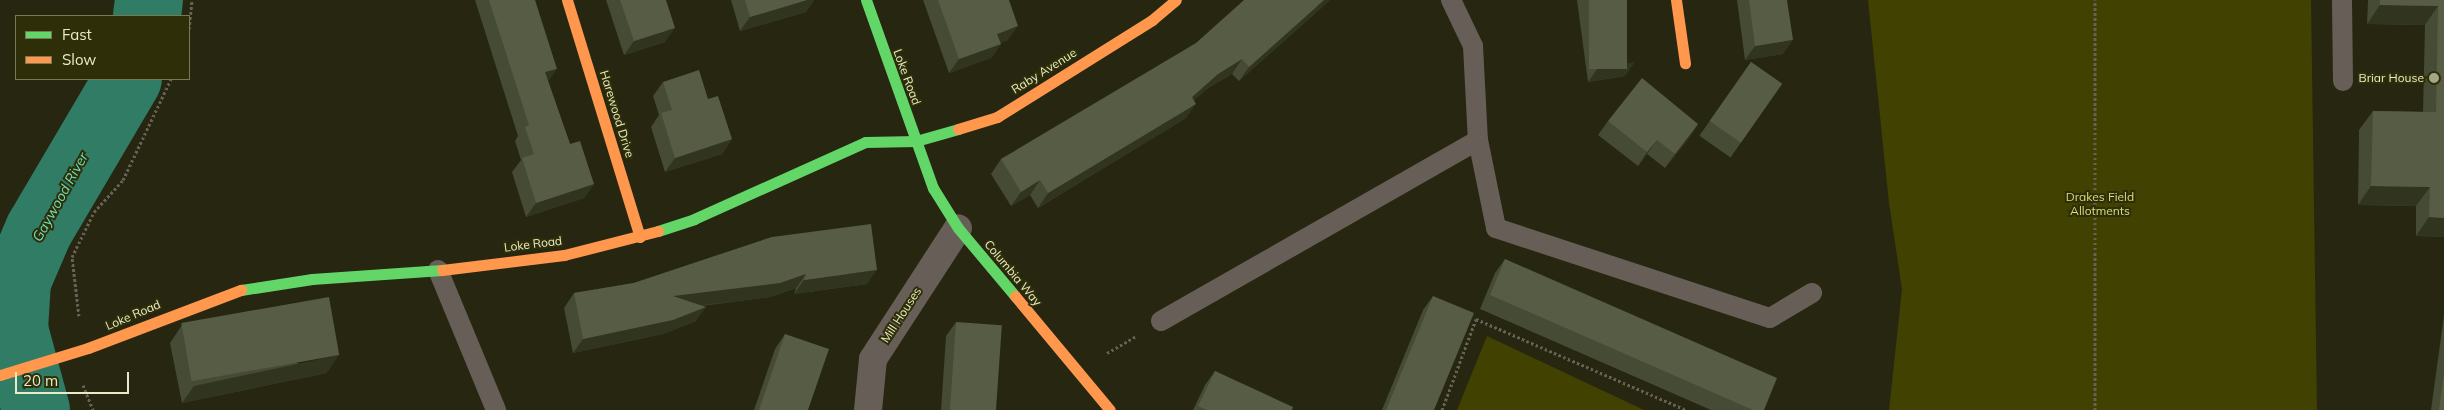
<!DOCTYPE html>
<style>
body{margin:0}
#map{position:relative;width:2444px;height:410px;overflow:hidden;background:#262611;font-family:Mulish,sans-serif}
div>[style]{position:absolute}
[style*='--x']{left:calc(var(--x)*1px);top:calc(var(--y)*1px);width:calc(var(--w)*1px);rotate:calc(var(--a)*1deg)}
.green>*{inset:0;background:#414202}
.river>*{height:68px;margin:-34px;padding:0 34px;transform-origin:34px;border-radius:34px;background:#307c64}
.path>*{height:3px;margin-top:-1.5px;transform-origin:0;background:repeating-linear-gradient(90deg,#666257 0 2.5px,transparent 0 5px)}
.lane>*{height:20px;margin:-10px;padding:0 10px;transform-origin:10px;border-radius:10px;background:#675f57}
.street>*{height:28px;margin:-14px;padding:0 14px;transform-origin:14px;border-radius:14px;background:#675f57}
.fast>*{height:11px;margin:-5.5px;padding:0 5.5px;transform-origin:5.5px;border-radius:5.5px;background:#63d668}
.slow>*{height:11px;margin:-5.5px;padding:0 5.5px;transform-origin:5.5px;border-radius:5.5px;background:#ff974d}
.wall>*{inset:0;background:#454b34;transform-origin:0 0}
.shaded-wall>*{inset:0;background:#31351f}
.building>*{inset:0;background:#575c44;transform-origin:0 0}
.dots>*{width:14px;height:14px;translate:-50% -50%;box-sizing:border-box;border:2px solid #2e2f08;border-radius:50%}
span{translate:-50% -50%;white-space:nowrap;text-align:center;line-height:1.15;-webkit-text-stroke:4px #2e2f08;paint-order:stroke}
.street-label{font-size:12px;color:#e9ebc7}
.poi-label{font-size:12px;color:#e9ebc7}
.right{translate:-100% -50%;text-align:right}
.park-label{font-size:12px;color:#d9dd7e}
.water-label{font-size:14px;color:#6ce0bd;font-style:italic}
.legend{position:absolute;left:15px;top:15px;width:175px;height:65px;box-sizing:border-box;background:#2e2f08;border:1px solid #797a54;margin:0;padding:6px 9px;list-style:none;font-size:15px;color:#e9ebc7}
.legend li{display:flex;align-items:center;gap:10px;height:25px}
.legend b{width:25px;border:1px solid #797a54}
.scale{position:absolute;left:15px;top:372px;width:114px;height:22px;box-sizing:border-box;border:2px solid #e9ebc7;border-top:0;padding-left:6px;font-size:15px;line-height:18px;white-space:nowrap;color:#e9ebc7;-webkit-text-stroke:4px #2e2f08;paint-order:stroke}
</style>
<div id="map">
<div class="green">
<i style="clip-path:polygon(1868px 0,2311px 0,2317px 410px,1889px 410px,1902px 289px,1889px 203px)"></i>
<i style="clip-path:polygon(1487px 336px,1644px 410px,1457px 410px)"></i>
</div>
<div class="river">
<i style="--x:147;--y:16;--w:16;--a:-83"></i>
<i style="--x:36;--y:410;--w:84;--a:-105.2"></i>
<i style="--x:14;--y:329;--w:48;--a:-86.4"></i>
<i style="--x:17;--y:281;--w:56;--a:-66.7"></i>
<i style="--x:39;--y:230;--w:175;--a:-59.5"></i>
</div>
<div class="path">
<i style="--x:189;--y:29;--w:29;--a:-84"></i>
<i style="--x:79;--y:316;--w:59;--a:-96.8"></i>
<i style="--x:72;--y:257;--w:50;--a:-63.9"></i>
<i style="--x:94;--y:212;--w:43;--a:-47.8"></i>
<i style="--x:123;--y:180;--w:112;--a:-64.6"></i>
<i style="--x:1107;--y:353;--w:34;--a:-30"></i>
<i style="--x:83;--y:385;--w:27;--a:68"></i>
<i style="--x:1442;--y:410;--w:97;--a:-69.5"></i>
<i style="--x:1476;--y:319;--w:229;--a:23.4"></i>
<i style="--x:2095;--y:410;--w:410;--a:-90"></i>
</div>
<div class="lane">
<i style="--x:1451;--y:0;--w:51;--a:64.4"></i>
<i style="--x:1473;--y:46;--w:94;--a:87"></i>
<i style="--x:1478;--y:140;--w:90;--a:78.4"></i>
<i style="--x:1496;--y:228;--w:288;--a:18.2"></i>
<i style="--x:1770;--y:318;--w:49;--a:-30.8"></i>
<i style="--x:2342;--y:0;--w:81;--a:89.3"></i>
<i style="--x:438;--y:270;--w:152;--a:67.5"></i>
<i style="--x:1161;--y:321;--w:365;--a:-29.7"></i>
</div>
<div class="street">
<i style="--x:868;--y:410;--w:51;--a:-84.4"></i>
<i style="--x:873;--y:359;--w:156;--a:-57"></i>
</div>
<div class="fast">
<i style="--x:866;--y:0;--w:200;--a:70.4"></i>
<i style="--x:933;--y:188;--w:47;--a:58"></i>
<i style="--x:958;--y:228;--w:89;--a:50"></i>
<i style="--x:658;--y:231;--w:38;--a:-18"></i>
<i style="--x:694;--y:219;--w:188;--a:-24.2"></i>
<i style="--x:865;--y:142;--w:51;--a:-1.1"></i>
<i style="--x:916;--y:141;--w:44;--a:-15.9"></i>
<i style="--x:241;--y:290;--w:72;--a:-8.8"></i>
<i style="--x:312;--y:279;--w:130;--a:-4"></i>
</div>
<div class="slow">
<i style="--x:567;--y:0;--w:248;--a:72.9"></i>
<i style="--x:1676;--y:0;--w:64;--a:81.9"></i>
<i style="--x:958;--y:129;--w:41;--a:-17.1"></i>
<i style="--x:997;--y:117;--w:183;--a:-32"></i>
<i style="--x:1152;--y:20;--w:31;--a:-40"></i>
<i style="--x:442;--y:270;--w:123;--a:-7"></i>
<i style="--x:564;--y:255;--w:97;--a:-14.3"></i>
<i style="--x:1015;--y:296;--w:148;--a:50.2"></i>
<i style="--x:0;--y:375;--w:92;--a:-17.1"></i>
<i style="--x:88;--y:348;--w:164;--a:-20.8"></i>
</div>
<div class="wall">
<i style="clip-path:polygon(475px 0,535px 0,548px 81px,570px 144px,594px 184px,584px 198px,526px 217px,512px 172px,521px 160px,515px 141px,518px 136px)"></i>
<i style="clip-path:polygon(606px 0,666px 0,665px 42px,624px 55px)"></i>
<i style="clip-path:polygon(731px 0,814px 0,806px 12px,740px 31px)"></i>
<i style="clip-path:polygon(923px 0,1009px 0,1008px 40px,1000px 43px,1001px 44px,991px 58px,949px 73px)"></i>
<i style="clip-path:polygon(1330px 0,1239px 81px,1232px 74px,1208px 88px,1194px 100px,1186px 118px,1038px 208px,1030px 195px,1011px 206px,991px 174px,1001px 159px)"></i>
<i style="clip-path:polygon(1577px 0,1627px 0,1625px 76px,1588px 82px)"></i>
<i style="clip-path:polygon(1737px 0,1787px 0,1783px 54px,1745px 60px)"></i>
<i style="clip-path:polygon(2368px 0,2444px 0,2444px 237px,2416px 236px,2416px 206px,2358px 205px,2359px 130px,2373px 111px,2423px 112px,2425px 25px,2367px 24px)"></i>
<i style="left:1751px;top:62px;width:38px;height:90px;rotate:35deg"></i>
<i style="clip-path:polygon(663px 82px,708px 99px,732px 139px,722px 154px,665px 172px,651px 127px,659px 115px,653px 96px)"></i>
<i style="clip-path:polygon(1608px 121px,1698px 124px,1689px 138px,1665px 168px,1647px 154px,1638px 166px,1598px 135px)"></i>
<i style="clip-path:polygon(772px 237px,867px 284px,794px 294px,796px 288px,770px 297px,701px 306px,696px 321px,663px 334px,573px 353px,564px 308px,574px 293px,634px 283px)"></i>
<i style="clip-path:polygon(1505px 259px,1764px 410px,1711px 410px,1480px 309px,1495px 273px)"></i>
<i style="clip-path:polygon(1433px 296px,1434px 410px,1382px 410px,1423px 310px)"></i>
<i style="clip-path:polygon(2444px 315px,2444px 410px,2431px 410px)"></i>
<i style="clip-path:polygon(956px 322px,996px 410px,941px 410px,946px 336px)"></i>
<i style="clip-path:polygon(182px 325px,327px 373px,182px 403px,170px 343px)"></i>
<i style="clip-path:polygon(785px 334px,808px 410px,754px 410px,775px 349px)"></i>
<i style="clip-path:polygon(1215px 371px,1292px 410px,1193px 410px,1205px 385px)"></i>
</div>
<div class="shaded-wall">
<i style="clip-path:polygon(807px 0,814px 0,806px 12px,740px 31px,750px 17px)"></i>
<i style="clip-path:polygon(1324px 0,1330px 0,1239px 81px,1249px 67px)"></i>
<i style="clip-path:polygon(2380px 5px,2438px 6px,2425px 25px,2367px 24px)"></i>
<i style="clip-path:polygon(1018px 26px,1008px 40px,987px 48px,997px 34px)"></i>
<i style="clip-path:polygon(675px 28px,665px 42px,624px 55px,634px 41px)"></i>
<i style="clip-path:polygon(1793px 40px,1783px 54px,1745px 60px,1755px 46px)"></i>
<i style="clip-path:polygon(1001px 44px,991px 58px,949px 73px,959px 59px)"></i>
<i style="clip-path:polygon(1242px 59px,1232px 74px,1208px 88px,1182px 111px,1192px 97px,1218px 74px)"></i>
<i style="clip-path:polygon(1635px 62px,1625px 76px,1588px 82px,1598px 68px)"></i>
<i style="clip-path:polygon(557px 69px,547px 83px,545px 72px)"></i>
<i style="clip-path:polygon(1196px 104px,1186px 118px,1038px 208px,1048px 193px)"></i>
<i style="clip-path:polygon(1698px 124px,1689px 138px,1665px 168px,1675px 154px)"></i>
<i style="clip-path:polygon(732px 139px,722px 154px,665px 172px,675px 158px)"></i>
<i style="clip-path:polygon(1657px 140px,1647px 154px,1638px 166px,1647px 152px)"></i>
<i style="clip-path:polygon(1040px 180px,1030px 195px,1011px 206px,1021px 192px)"></i>
<i style="clip-path:polygon(594px 184px,584px 198px,526px 217px,536px 203px)"></i>
<i style="clip-path:polygon(2371px 186px,2430px 187px,2416px 206px,2358px 205px)"></i>
<i style="clip-path:polygon(2429px 217px,2444px 218px,2444px 237px,2416px 236px)"></i>
<i style="clip-path:polygon(877px 270px,867px 284px,794px 294px,804px 280px)"></i>
<i style="clip-path:polygon(806px 274px,796px 288px,770px 297px,663px 310px,673px 296px)"></i>
<i style="clip-path:polygon(706px 307px,696px 321px,663px 334px,573px 353px,583px 339px)"></i>
<i style="clip-path:polygon(339px 355px,327px 373px,182px 403px,194px 386px)"></i>
</div>
<div class="building">
<i style="clip-path:polygon(489px 0,535px 0,557px 69px,545px 72px,570px 144px,580px 141px,594px 184px,536px 203px,522px 158px,534px 154px,525px 127px,529px 125px)"></i>
<i style="clip-path:polygon(620px 0,666px 0,675px 28px,634px 41px)"></i>
<i style="clip-path:polygon(745px 0,807px 0,750px 17px)"></i>
<i style="clip-path:polygon(938px 0,1009px 0,1018px 26px,997px 34px,1001px 44px,959px 59px)"></i>
<i style="clip-path:polygon(1244px 0,1324px 0,1249px 67px,1242px 59px,1218px 74px,1192px 97px,1196px 104px,1048px 193px,1040px 180px,1021px 192px,1001px 159px,1196px 43px)"></i>
<i style="left:1589px;top:0;width:38px;height:69px"></i>
<i style="clip-path:polygon(1749px 0,1787px 0,1793px 40px,1755px 46px)"></i>
<i style="clip-path:polygon(2380px 0,2444px 0,2444px 218px,2429px 217px,2430px 187px,2371px 186px,2373px 111px,2436px 112px,2438px 6px,2380px 5px)"></i>
<i style="left:1751px;top:62px;width:38px;height:72px;rotate:35deg"></i>
<i style="clip-path:polygon(699px 70px,708px 99px,718px 96px,732px 139px,675px 158px,661px 113px,672px 110px,663px 82px)"></i>
<i style="clip-path:polygon(1642px 78px,1698px 124px,1675px 154px,1657px 140px,1647px 152px,1608px 121px)"></i>
<i style="clip-path:polygon(871px 224px,877px 270px,804px 280px,806px 274px,780px 283px,673px 296px,706px 307px,673px 320px,583px 339px,574px 293px,634px 283px,772px 237px)"></i>
<i style="clip-path:polygon(1505px 259px,1777px 378px,1764px 410px,1753px 410px,1490px 295px)"></i>
<i style="clip-path:polygon(1433px 296px,1474px 313px,1434px 410px,1386px 410px)"></i>
<i style="left:329px;top:297px;width:59px;height:150px;rotate:80deg"></i>
<i style="left:956px;top:322px;width:46px;height:88px;rotate:4deg"></i>
<i style="clip-path:polygon(785px 334px,829px 349px,808px 410px,759px 410px)"></i>
<i style="clip-path:polygon(1215px 371px,1293px 407px,1292px 410px,1207px 410px,1198px 406px)"></i>
<i style="clip-path:polygon(2444px 373px,2444px 410px,2439px 410px)"></i>
</div>
<div class="dots">
<i style="left:2434px;top:78px;background:#a5a687"></i>
</div>
<div class="street-label">
<span style="left:1044px;top:71px;rotate:-32deg">Raby Avenue</span>
<span style="left:907px;top:77px;rotate:70deg">Loke Road</span>
<span style="left:617px;top:114px;rotate:73deg">Harewood Drive</span>
<span style="left:533px;top:244px;rotate:-7deg">Loke Road</span>
<span style="left:1013px;top:273px;rotate:50deg">Columbia Way</span>
<span style="left:133px;top:315px;rotate:-23deg">Loke Road</span>
<span style="left:901px;top:315px;rotate:-57deg">Mill Houses</span>
</div>
<div class="poi-label">
<span class="right" style="left:2424px;top:78px">Briar House</span>
</div>
<div class="park-label">
<span style="left:2100px;top:204px">Drakes Field<br>Allotments</span>
</div>
<div class="water-label">
<span style="left:60px;top:197px;rotate:-61deg">Gaywood River</span>
</div>
<ul class="legend">
<li><b style="height:6px;background:#63d668"></b>Fast</li>
<li><b style="height:6px;background:#ff974d"></b>Slow</li>
</ul>
<div class="scale">20 m</div>
</div>
